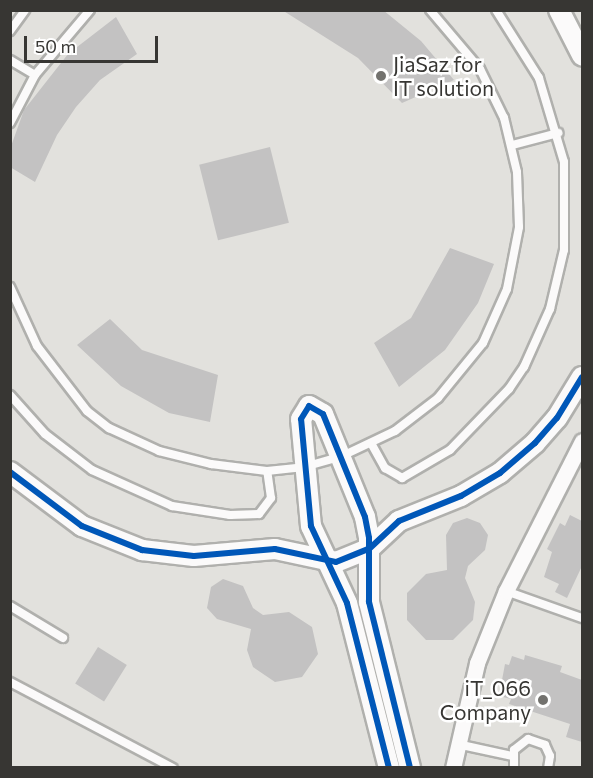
<!DOCTYPE html>
<style>
body{margin:0}
#map{position:relative;width:593px;height:778px;overflow:hidden;background:#e2e1dd;font-family:Commissioner,sans-serif}
div>[style]{position:absolute}
[style*='--x']{left:calc(var(--x)*1px);top:calc(var(--y)*1px);width:calc(var(--w)*1px);rotate:calc(var(--a)*1deg)}
.building>*{inset:0;background:#c3c2c2;transform-origin:0 0}
.roads{filter:drop-shadow(2px 0 #b0b0ad) drop-shadow(-2px 0 #b0b0ad) drop-shadow(0 2px #b0b0ad) drop-shadow(0 -2px #b0b0ad)}
.service>*{height:8px;margin:-4px;padding:0 4px;transform-origin:4px;border-radius:4px;background:#fbfafa}
.minor>*{height:15px;margin:-7.5px;padding:0 7.5px;transform-origin:7.5px;border-radius:7.5px;background:#fbfafa}
.tertiary>*{height:20px;margin:-10px;padding:0 10px;transform-origin:10px;border-radius:10px;background:#fbfafa}
.cycleway>*{height:6px;margin:-3px;padding:0 3px;transform-origin:3px;border-radius:3px;background:#0057b8}
.dots>*{width:16px;height:16px;translate:-50% -50%;box-sizing:border-box;border:3px solid #fff;border-radius:50%}
span{translate:-50% -50%;white-space:nowrap;text-align:center;line-height:1.15;-webkit-text-stroke:5px #fff;paint-order:stroke}
.poi-label{font-size:21px;color:#373633}
.left{translate:0 -50%;text-align:left}
.right{translate:-100% -50%;text-align:right}
.frame{position:absolute;inset:0;border:12px solid #373633;pointer-events:none}
.scale{position:absolute;left:24px;top:36px;width:134px;height:27px;box-sizing:border-box;border:3px solid #373633;border-top:0;padding-left:8px;font-size:18px;line-height:21px;white-space:nowrap;color:#373633;-webkit-text-stroke:4px #fff;paint-order:stroke}
</style>
<div id="map">
<div class="building">
<i style="clip-path:polygon(282px 10px,383px 10px,421px 41px,454px 80px,402px 103px,358px 58px)"></i>
<i style="clip-path:polygon(116px 17px,137px 54px,100px 80px,76px 107px,57px 135px,35px 182px,10px 167px,10px 149px,24px 110px,68px 54px)"></i>
<i style="left:270px;top:147px;width:78px;height:73px;rotate:76deg"></i>
<i style="clip-path:polygon(450px 248px,494px 264px,478px 303px,445px 350px,399px 387px,374px 343px,411px 318px)"></i>
<i style="clip-path:polygon(110px 319px,142px 350px,218px 375px,210px 422px,169px 413px,121px 386px,77px 345px)"></i>
<i style="clip-path:polygon(570px 515px,582px 521px,582px 566px,567px 598px,555px 592px,559px 584px,544px 577px,552px 552px,547px 549px,560px 523px,565px 526px)"></i>
<i style="clip-path:polygon(467px 518px,480px 523px,488px 535px,485px 550px,468px 566px,465px 578px,475px 602px,473px 620px,453px 640px,426px 640px,407px 620px,407px 593px,426px 574px,447px 570px,446px 535px,453px 523px)"></i>
<i style="clip-path:polygon(223px 579px,243px 586px,253px 608px,263px 615px,289px 612px,312px 627px,318px 654px,302px 677px,275px 682px,253px 667px,247px 650px,251px 629px,217px 619px,207px 608px,211px 587px)"></i>
<i style="left:98px;top:647px;width:34px;height:43px;rotate:32deg"></i>
<i style="clip-path:polygon(525px 655px,562px 666px,560px 672px,582px 680px,582px 742px,566px 737px,570px 724px,509px 704px,511px 699px,499px 696px,505px 664px,509px 665px,512px 656px,524px 660px)"></i>
</div>
<div class="roads">
<div class="service">
<i style="--x:10;--y:31;--w:26;--a:-54"></i>
<i style="--x:10;--y:60;--w:29;--a:31"></i>
<i style="--x:10;--y:123;--w:54;--a:-62.5"></i>
<i style="--x:35;--y:75;--w:85;--a:-49.8"></i>
<i style="--x:512;--y:145;--w:48;--a:-14.6"></i>
<i style="--x:10;--y:287;--w:65;--a:65.4"></i>
<i style="--x:37;--y:346;--w:82;--a:52.4"></i>
<i style="--x:87;--y:411;--w:28;--a:38"></i>
<i style="--x:109;--y:428;--w:55;--a:24.7"></i>
<i style="--x:159;--y:451;--w:54;--a:14"></i>
<i style="--x:211;--y:464;--w:56;--a:7.1"></i>
<i style="--x:267;--y:471;--w:37;--a:-6"></i>
<i style="--x:304;--y:467;--w:37;--a:-16"></i>
<i style="--x:340;--y:457;--w:61;--a:-25.3"></i>
<i style="--x:395;--y:431;--w:54;--a:-37.5"></i>
<i style="--x:438;--y:398;--w:71;--a:-50.7"></i>
<i style="--x:483;--y:343;--w:59;--a:-66"></i>
<i style="--x:507;--y:289;--w:63;--a:-79"></i>
<i style="--x:519;--y:227;--w:55;--a:-92.1"></i>
<i style="--x:517;--y:172;--w:56;--a:-103.5"></i>
<i style="--x:504;--y:118;--w:55;--a:-116.1"></i>
<i style="--x:480;--y:69;--w:77;--a:-130.3"></i>
<i style="--x:10;--y:395;--w:52;--a:48.1"></i>
<i style="--x:45;--y:434;--w:59;--a:37.5"></i>
<i style="--x:92;--y:470;--w:88;--a:24.2"></i>
<i style="--x:172;--y:506;--w:59;--a:8.8"></i>
<i style="--x:230;--y:515;--w:29;--a:-2"></i>
<i style="--x:259;--y:514;--w:20;--a:-53"></i>
<i style="--x:271;--y:498;--w:27;--a:-98"></i>
<i style="--x:371;--y:443;--w:29;--a:61"></i>
<i style="--x:385;--y:468;--w:20;--a:30"></i>
<i style="--x:402;--y:478;--w:56;--a:-30.3"></i>
<i style="--x:450;--y:450;--w:85;--a:-46"></i>
<i style="--x:509;--y:389;--w:27;--a:-56"></i>
<i style="--x:524;--y:367;--w:64;--a:-65.9"></i>
<i style="--x:550;--y:309;--w:61;--a:-76.7"></i>
<i style="--x:564;--y:250;--w:88;--a:-90"></i>
<i style="--x:564;--y:162;--w:88;--a:-106.6"></i>
<i style="--x:539;--y:78;--w:80;--a:-122.3"></i>
<i style="--x:506;--y:591;--w:81;--a:19.6"></i>
<i style="--x:10;--y:606;--w:62;--a:31.1"></i>
<i style="--x:10;--y:682;--w:184;--a:27.8"></i>
<i style="--x:457;--y:744;--w:56;--a:12.3"></i>
<i style="--x:514;--y:768;--w:18;--a:-90"></i>
<i style="--x:514;--y:750;--w:18;--a:-38"></i>
<i style="--x:528;--y:739;--w:18;--a:19"></i>
<i style="--x:545;--y:745;--w:12;--a:66"></i>
<i style="--x:550;--y:756;--w:12;--a:99"></i>
</div>
<div class="minor">
<i style="--x:453;--y:768;--w:108;--a:-77.1"></i>
<i style="--x:477;--y:663;--w:78;--a:-68.1"></i>
<i style="--x:506;--y:591;--w:168;--a:-63.1"></i>
</div>
<div class="tertiary">
<i style="--x:559;--y:10;--w:51;--a:62.9"></i>
<i style="--x:10;--y:472;--w:90;--a:36.9"></i>
<i style="--x:82;--y:526;--w:65;--a:21.8"></i>
<i style="--x:142;--y:550;--w:52;--a:6.6"></i>
<i style="--x:194;--y:556;--w:81;--a:-4.9"></i>
<i style="--x:275;--y:549;--w:62;--a:12"></i>
<i style="--x:336;--y:562;--w:35;--a:-22"></i>
<i style="--x:369;--y:549;--w:41;--a:-43"></i>
<i style="--x:399;--y:521;--w:67;--a:-22"></i>
<i style="--x:461;--y:496;--w:45;--a:-30.5"></i>
<i style="--x:500;--y:473;--w:46;--a:-40.6"></i>
<i style="--x:535;--y:443;--w:33;--a:-49"></i>
<i style="--x:557;--y:418;--w:48;--a:-58.6"></i>
<i style="--x:389;--y:768;--w:170;--a:-104.3"></i>
<i style="--x:347;--y:603;--w:85;--a:-115.1"></i>
<i style="--x:311;--y:526;--w:107;--a:-95.3"></i>
<i style="--x:301;--y:419;--w:15;--a:-58"></i>
<i style="--x:309;--y:406;--w:16;--a:30"></i>
<i style="--x:323;--y:414;--w:111;--a:67.8"></i>
<i style="--x:365;--y:517;--w:21;--a:79"></i>
<i style="--x:369;--y:538;--w:64;--a:90"></i>
<i style="--x:369;--y:602;--w:171;--a:76.1"></i>
</div>
</div>
<div class="cycleway">
<i style="--x:10;--y:472;--w:90;--a:36.9"></i>
<i style="--x:82;--y:526;--w:65;--a:21.8"></i>
<i style="--x:142;--y:550;--w:52;--a:6.6"></i>
<i style="--x:194;--y:556;--w:81;--a:-4.9"></i>
<i style="--x:275;--y:549;--w:62;--a:12"></i>
<i style="--x:336;--y:562;--w:35;--a:-22"></i>
<i style="--x:369;--y:549;--w:41;--a:-43"></i>
<i style="--x:399;--y:521;--w:67;--a:-22"></i>
<i style="--x:461;--y:496;--w:45;--a:-30.5"></i>
<i style="--x:500;--y:473;--w:46;--a:-40.6"></i>
<i style="--x:535;--y:443;--w:33;--a:-49"></i>
<i style="--x:557;--y:418;--w:48;--a:-58.6"></i>
<i style="--x:389;--y:768;--w:170;--a:-104.3"></i>
<i style="--x:347;--y:603;--w:85;--a:-115.1"></i>
<i style="--x:311;--y:526;--w:107;--a:-95.3"></i>
<i style="--x:301;--y:419;--w:15;--a:-58"></i>
<i style="--x:309;--y:406;--w:16;--a:30"></i>
<i style="--x:323;--y:414;--w:111;--a:67.8"></i>
<i style="--x:365;--y:517;--w:21;--a:79"></i>
<i style="--x:369;--y:538;--w:64;--a:90"></i>
<i style="--x:369;--y:602;--w:171;--a:76.1"></i>
</div>
<div class="dots">
<i style="left:381px;top:76px;background:#73726e"></i>
<i style="left:543px;top:700px;background:#73726e"></i>
</div>
<div class="poi-label">
<span class="left" style="left:393px;top:76px">JiaSaz for<br>IT solution</span>
<span class="right" style="left:531px;top:700px">iT_066<br>Company</span>
</div>
<div class="frame"></div>
<div class="scale">50 m</div>
</div>
